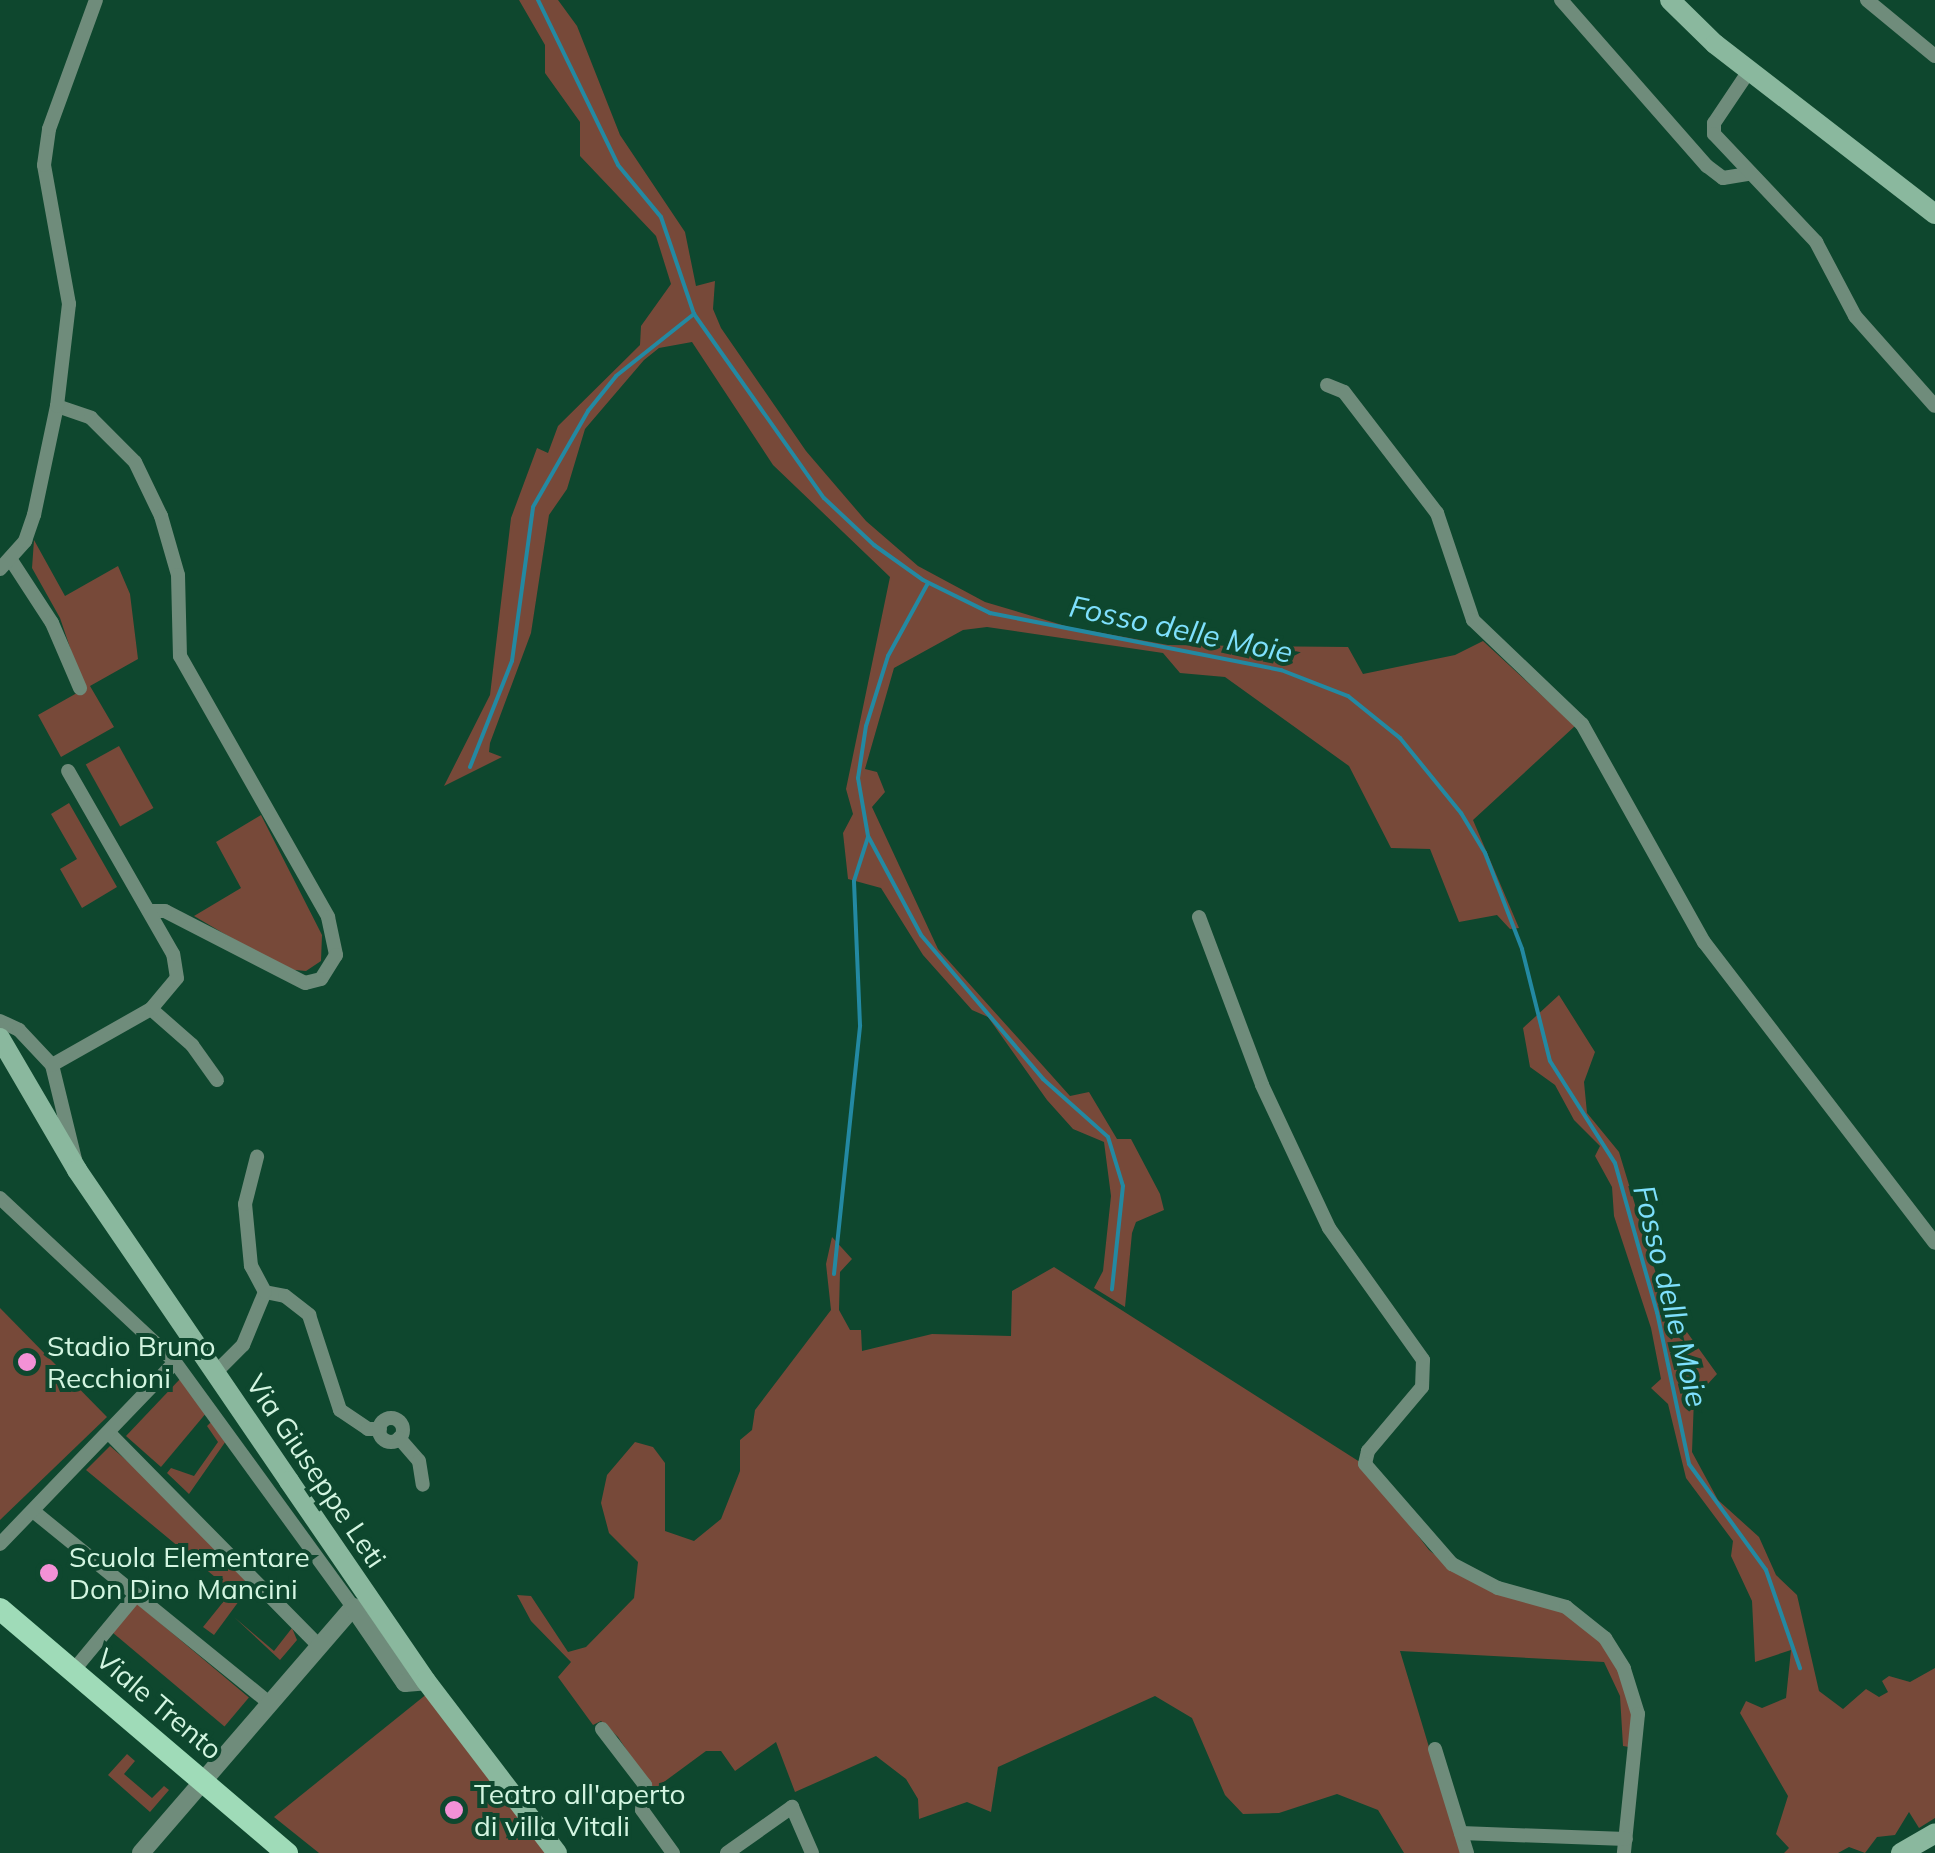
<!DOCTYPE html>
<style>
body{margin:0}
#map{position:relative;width:1935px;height:1853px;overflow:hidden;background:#0e472e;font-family:Mulish,sans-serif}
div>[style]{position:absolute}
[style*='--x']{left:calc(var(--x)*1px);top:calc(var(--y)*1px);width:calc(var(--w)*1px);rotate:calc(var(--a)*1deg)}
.green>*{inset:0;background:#774939;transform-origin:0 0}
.stream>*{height:4px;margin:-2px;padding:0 2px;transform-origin:2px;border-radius:2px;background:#2389a2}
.minor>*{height:14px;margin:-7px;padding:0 7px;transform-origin:7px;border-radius:7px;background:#6f8c7b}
.minor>.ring{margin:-7px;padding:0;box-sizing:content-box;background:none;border:14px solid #6f8c7b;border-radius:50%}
.tertiary>*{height:18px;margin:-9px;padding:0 9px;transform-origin:9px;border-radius:9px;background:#6f8c7b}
.secondary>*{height:20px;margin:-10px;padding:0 10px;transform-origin:10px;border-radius:10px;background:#8ab89e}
.primary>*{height:22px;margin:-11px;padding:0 11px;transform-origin:11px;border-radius:11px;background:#9fdbb8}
.dots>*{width:28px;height:28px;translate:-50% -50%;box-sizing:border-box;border:5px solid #0e472e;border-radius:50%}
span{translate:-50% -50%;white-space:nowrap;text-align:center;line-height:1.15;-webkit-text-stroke:8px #0e472e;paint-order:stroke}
.poi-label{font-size:28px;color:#d3f5e1}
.left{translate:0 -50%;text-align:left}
.street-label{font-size:28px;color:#d3f5e1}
.water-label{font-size:30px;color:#7ee0fd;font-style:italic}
</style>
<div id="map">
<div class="green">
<i style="clip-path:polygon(519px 0,558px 0,577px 26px,620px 135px,685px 232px,696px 286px,715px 281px,713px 309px,721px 328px,806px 451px,866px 521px,918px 566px,985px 602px,1069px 627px,1168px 645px,1348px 647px,1363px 674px,1455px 655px,1483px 641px,1575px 726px,1473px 820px,1519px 928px,1510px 929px,1497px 915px,1459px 922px,1430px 849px,1391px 848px,1349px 766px,1225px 677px,1180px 673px,1163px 653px,987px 627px,963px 630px,894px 668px,865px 769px,877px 772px,885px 792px,872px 807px,938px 949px,1070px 1096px,1089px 1092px,1117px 1139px,1131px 1139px,1160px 1194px,1164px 1210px,1136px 1222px,1132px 1233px,1125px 1307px,1094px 1288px,1103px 1271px,1111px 1196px,1104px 1142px,1073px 1129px,1047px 1100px,988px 1017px,972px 1010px,923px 955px,881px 888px,848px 879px,843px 833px,853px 814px,846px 789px,890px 577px,773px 465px,692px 342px,659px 348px,644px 360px,585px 429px,567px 489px,549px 515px,531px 633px,490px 743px,489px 752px,502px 757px,444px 786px,490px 695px,511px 518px,537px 448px,548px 453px,558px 426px,640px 345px,641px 326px,671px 284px,656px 236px,580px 156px,580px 122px,545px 73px,545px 45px)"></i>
<i style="clip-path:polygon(34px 540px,65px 596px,118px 566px,130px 594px,138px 659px,90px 686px,114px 727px,61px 757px,38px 715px,84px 689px,60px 618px,32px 568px)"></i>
<i style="left:119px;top:746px;width:71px;height:38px;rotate:61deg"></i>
<i style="clip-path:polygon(69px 803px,117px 887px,82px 908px,60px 869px,77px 859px,51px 814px)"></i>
<i style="clip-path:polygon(261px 815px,322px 935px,321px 961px,306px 971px,284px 969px,194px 916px,241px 888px,216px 842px)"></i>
<i style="clip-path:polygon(1559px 995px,1595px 1052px,1584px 1082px,1587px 1113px,1619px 1152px,1664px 1300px,1717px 1374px,1694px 1399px,1692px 1452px,1718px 1500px,1759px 1537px,1776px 1575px,1797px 1595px,1819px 1691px,1843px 1709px,1866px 1689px,1879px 1697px,1888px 1692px,1882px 1681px,1889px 1676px,1910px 1682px,1935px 1668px,1935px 1818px,1919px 1828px,1909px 1812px,1895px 1835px,1877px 1837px,1865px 1853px,1849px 1847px,1838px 1853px,1784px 1853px,1789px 1848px,1776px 1834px,1788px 1796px,1740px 1713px,1746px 1701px,1762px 1708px,1786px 1698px,1791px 1650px,1755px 1662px,1752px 1601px,1731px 1556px,1733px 1541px,1686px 1478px,1668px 1404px,1651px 1388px,1661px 1379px,1651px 1328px,1614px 1216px,1612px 1187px,1595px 1156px,1600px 1146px,1574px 1120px,1555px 1085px,1530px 1067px,1523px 1028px)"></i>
<i style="clip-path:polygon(832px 1237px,852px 1259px,840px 1272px,839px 1310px,850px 1330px,861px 1330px,862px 1351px,932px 1334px,1011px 1336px,1012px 1291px,1054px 1267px,1363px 1464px,1429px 1550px,1450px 1567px,1588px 1623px,1631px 1691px,1635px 1748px,1623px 1746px,1620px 1696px,1604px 1662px,1400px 1651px,1461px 1853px,1404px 1853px,1378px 1810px,1337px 1794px,1279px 1813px,1243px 1814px,1225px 1795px,1192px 1718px,1155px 1696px,998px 1767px,991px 1812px,967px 1802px,919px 1819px,918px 1799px,906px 1779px,876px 1756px,795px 1792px,776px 1742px,735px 1771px,721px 1751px,706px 1751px,653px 1790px,618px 1737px,601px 1721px,593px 1725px,558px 1677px,571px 1662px,531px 1621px,517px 1595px,531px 1596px,568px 1652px,586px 1647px,634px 1598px,638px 1562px,609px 1533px,601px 1503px,607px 1475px,635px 1442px,653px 1447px,665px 1463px,665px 1531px,694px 1541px,721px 1519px,740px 1471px,740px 1440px,752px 1430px,755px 1410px,831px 1310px,826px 1264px)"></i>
<i style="clip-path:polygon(0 1308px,107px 1417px,0 1520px)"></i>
<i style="clip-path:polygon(180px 1379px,207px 1412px,161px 1467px,126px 1436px)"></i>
<i style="clip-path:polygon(213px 1420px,228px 1438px,189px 1494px,167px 1473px,171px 1468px,194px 1476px,218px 1442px,207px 1426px)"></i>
<i style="clip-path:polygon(110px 1446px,182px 1509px,250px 1586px,214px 1635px,203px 1627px,232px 1591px,86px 1470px)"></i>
<i style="left:134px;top:1601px;width:150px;height:38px;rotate:40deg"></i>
<i style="clip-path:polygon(234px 1617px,274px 1651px,292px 1628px,297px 1640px,280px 1660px)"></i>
<i style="clip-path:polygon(428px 1693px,546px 1853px,319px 1853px,274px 1817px)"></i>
<i style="clip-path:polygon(127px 1754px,135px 1761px,124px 1774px,152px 1798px,164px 1786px,169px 1790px,150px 1812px,108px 1775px)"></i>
</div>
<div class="stream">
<i style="--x:538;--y:0;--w:183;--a:64.1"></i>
<i style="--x:618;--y:165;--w:67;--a:50.4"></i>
<i style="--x:661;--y:217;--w:102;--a:71.2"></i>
<i style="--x:694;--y:314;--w:225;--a:54.8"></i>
<i style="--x:824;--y:498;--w:69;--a:43.2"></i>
<i style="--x:874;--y:545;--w:60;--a:35.5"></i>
<i style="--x:923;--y:580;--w:75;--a:26.2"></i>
<i style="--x:990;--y:613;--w:297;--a:11.1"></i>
<i style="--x:1281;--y:670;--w:72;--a:21.2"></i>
<i style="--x:1348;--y:696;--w:67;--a:38.9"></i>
<i style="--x:1400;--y:738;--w:97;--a:50.9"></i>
<i style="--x:1461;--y:813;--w:47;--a:59"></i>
<i style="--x:1485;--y:853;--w:103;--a:68.9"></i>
<i style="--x:1522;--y:949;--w:115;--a:76"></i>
<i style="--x:1550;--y:1061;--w:121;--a:57.5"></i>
<i style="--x:1615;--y:1163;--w:155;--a:74.3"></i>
<i style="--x:1657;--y:1312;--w:155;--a:78.1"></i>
<i style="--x:1689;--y:1464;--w:131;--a:54"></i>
<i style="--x:1766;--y:1570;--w:104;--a:70.9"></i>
<i style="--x:928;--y:583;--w:83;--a:118.7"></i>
<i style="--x:888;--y:656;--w:73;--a:107.4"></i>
<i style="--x:866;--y:726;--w:53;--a:98.7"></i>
<i style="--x:858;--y:778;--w:59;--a:80.2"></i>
<i style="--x:868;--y:836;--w:112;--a:61.8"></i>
<i style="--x:921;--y:935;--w:189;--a:49.7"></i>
<i style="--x:1043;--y:1079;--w:87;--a:41.7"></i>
<i style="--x:1108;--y:1137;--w:51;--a:73"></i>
<i style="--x:1123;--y:1186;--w:104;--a:96.1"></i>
<i style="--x:470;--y:767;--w:114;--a:-68.4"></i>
<i style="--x:512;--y:661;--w:155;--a:-82.2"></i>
<i style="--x:533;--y:507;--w:111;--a:-60.2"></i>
<i style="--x:588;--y:411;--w:45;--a:-51.3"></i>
<i style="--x:616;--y:376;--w:100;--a:-38.5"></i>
<i style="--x:834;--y:1274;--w:250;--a:-84"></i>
<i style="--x:860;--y:1025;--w:144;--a:-92.4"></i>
<i style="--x:854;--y:881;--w:46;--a:-72.3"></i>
</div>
<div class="minor">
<i style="--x:1561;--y:0;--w:221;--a:48.7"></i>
<i style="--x:1707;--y:166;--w:20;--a:37"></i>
<i style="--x:1723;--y:178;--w:26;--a:-9"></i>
<i style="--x:1867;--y:0;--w:88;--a:39.5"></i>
<i style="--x:1749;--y:71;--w:63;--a:123.9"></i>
<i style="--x:1714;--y:123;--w:11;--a:90"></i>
<i style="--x:1714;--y:134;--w:149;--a:46.6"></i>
<i style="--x:1816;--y:242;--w:84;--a:62.2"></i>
<i style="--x:1855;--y:316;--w:120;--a:48.4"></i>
<i style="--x:1327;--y:385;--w:18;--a:22"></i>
<i style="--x:1344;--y:392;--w:153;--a:52.5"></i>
<i style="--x:1437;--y:513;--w:113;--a:71.4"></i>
<i style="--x:1473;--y:620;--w:151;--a:43.7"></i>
<i style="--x:1582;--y:724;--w:250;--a:60.8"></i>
<i style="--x:1704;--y:942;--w:379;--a:52.5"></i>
<i style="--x:57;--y:406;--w:36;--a:19"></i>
<i style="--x:91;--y:418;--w:62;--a:45"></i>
<i style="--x:135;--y:462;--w:60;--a:64.3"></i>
<i style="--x:161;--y:516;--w:61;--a:73.9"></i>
<i style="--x:178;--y:575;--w:81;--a:88.6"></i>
<i style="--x:180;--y:656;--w:300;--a:60.4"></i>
<i style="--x:328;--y:917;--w:39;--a:78"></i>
<i style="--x:336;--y:955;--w:28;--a:122"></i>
<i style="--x:321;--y:979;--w:16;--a:166"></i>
<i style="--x:305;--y:983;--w:157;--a:-152.8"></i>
<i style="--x:165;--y:911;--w:16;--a:180"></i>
<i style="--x:11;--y:560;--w:75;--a:56.9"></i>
<i style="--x:52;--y:623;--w:71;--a:66.7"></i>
<i style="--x:0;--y:569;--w:38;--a:-48"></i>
<i style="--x:25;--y:541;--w:28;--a:-71"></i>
<i style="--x:34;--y:515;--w:111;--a:-78.1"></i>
<i style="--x:57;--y:406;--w:103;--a:-83.3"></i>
<i style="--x:69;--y:304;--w:141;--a:-100.2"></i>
<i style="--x:44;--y:165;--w:36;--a:-82"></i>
<i style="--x:49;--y:129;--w:137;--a:-70"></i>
<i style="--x:1199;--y:917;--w:179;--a:69.4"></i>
<i style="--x:1262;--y:1085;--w:158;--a:64.9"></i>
<i style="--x:1329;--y:1228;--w:162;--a:54.5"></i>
<i style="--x:1423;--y:1360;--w:27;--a:92"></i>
<i style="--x:1422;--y:1387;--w:84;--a:130.2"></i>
<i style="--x:1368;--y:1451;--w:13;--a:103"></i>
<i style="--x:1365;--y:1464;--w:133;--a:49"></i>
<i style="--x:1452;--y:1564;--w:52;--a:27.6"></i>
<i style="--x:1498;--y:1588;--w:71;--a:15.6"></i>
<i style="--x:1566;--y:1607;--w:50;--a:38.5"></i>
<i style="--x:1605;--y:1638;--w:36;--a:58"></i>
<i style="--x:1624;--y:1669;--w:47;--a:72.7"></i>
<i style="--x:1638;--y:1714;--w:140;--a:95.8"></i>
<i style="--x:151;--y:1009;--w:55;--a:41.3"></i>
<i style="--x:192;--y:1045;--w:43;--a:54.5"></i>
<i style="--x:0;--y:1021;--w:21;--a:25"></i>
<i style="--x:19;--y:1030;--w:48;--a:46.7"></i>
<i style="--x:52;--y:1065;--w:97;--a:76.3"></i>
<i style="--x:52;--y:1065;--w:114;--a:-29.5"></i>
<i style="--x:151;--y:1009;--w:40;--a:-50"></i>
<i style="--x:177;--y:978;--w:24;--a:-99"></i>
<i style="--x:173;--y:954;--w:211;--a:-119.8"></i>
<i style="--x:0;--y:1198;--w:240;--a:43.1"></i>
<i style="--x:175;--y:1362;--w:303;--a:54"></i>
<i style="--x:265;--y:1292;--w:20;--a:11"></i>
<i style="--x:285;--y:1296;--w:31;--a:38"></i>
<i style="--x:309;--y:1315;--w:100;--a:71.9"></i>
<i style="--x:340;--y:1410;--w:34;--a:34"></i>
<i style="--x:368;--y:1429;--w:12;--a:0"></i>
<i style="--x:216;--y:1372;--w:38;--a:-45"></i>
<i style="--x:243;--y:1345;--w:57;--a:-67.5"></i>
<i style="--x:265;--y:1292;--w:30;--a:-118"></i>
<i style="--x:251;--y:1266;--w:62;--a:-95.5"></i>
<i style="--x:245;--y:1204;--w:49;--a:-75.7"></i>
<i class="ring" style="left:379px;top:1418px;width:10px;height:10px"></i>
<i style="--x:109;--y:1433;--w:296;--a:45.4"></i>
<i style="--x:399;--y:1438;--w:30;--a:49"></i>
<i style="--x:419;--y:1461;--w:24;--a:81"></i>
<i style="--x:33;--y:1511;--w:303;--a:39.1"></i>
<i style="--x:0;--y:1544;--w:252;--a:-46.1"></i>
<i style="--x:73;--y:1671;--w:99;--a:-50.3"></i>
<i style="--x:602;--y:1729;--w:71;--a:52.5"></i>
<i style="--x:645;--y:1785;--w:25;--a:97"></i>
<i style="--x:642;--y:1810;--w:53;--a:54.2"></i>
<i style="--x:1435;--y:1749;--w:109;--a:72.9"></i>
<i style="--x:1461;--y:1833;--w:165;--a:2.1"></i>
<i style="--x:727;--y:1853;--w:80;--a:-35.3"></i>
<i style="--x:792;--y:1807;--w:50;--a:66.5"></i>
</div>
<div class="tertiary">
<i style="--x:141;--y:1853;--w:325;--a:-49.2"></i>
<i style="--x:353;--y:1607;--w:92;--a:55.6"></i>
<i style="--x:405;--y:1683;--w:21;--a:-5"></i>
</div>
<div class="secondary">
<i style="--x:1670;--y:0;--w:63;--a:44.4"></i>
<i style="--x:1715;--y:44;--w:278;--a:37.7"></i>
<i style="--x:0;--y:1038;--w:153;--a:59.7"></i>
<i style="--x:77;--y:1170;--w:376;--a:55.7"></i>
<i style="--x:289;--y:1481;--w:242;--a:55.6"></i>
<i style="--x:426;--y:1681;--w:216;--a:52.7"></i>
<i style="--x:1901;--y:1853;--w:39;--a:-30"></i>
</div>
<div class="primary">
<i style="--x:0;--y:1609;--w:377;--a:40.4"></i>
</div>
<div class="dots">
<i style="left:27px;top:1362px;background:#f391d6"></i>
<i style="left:49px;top:1573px;background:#f391d6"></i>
<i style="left:454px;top:1810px;background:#f391d6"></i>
</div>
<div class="poi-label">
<span class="left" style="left:47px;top:1362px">Stadio Bruno<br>Recchioni</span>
<span class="left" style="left:69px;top:1573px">Scuola Elementare<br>Don Dino Mancini</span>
<span class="left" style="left:474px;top:1810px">Teatro all'aperto<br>di villa Vitali</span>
</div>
<div class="street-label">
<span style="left:316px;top:1471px;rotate:56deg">Via Giuseppe Leti</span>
<span style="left:159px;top:1704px;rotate:40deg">Viale Trento</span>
</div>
<div class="water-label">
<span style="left:1181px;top:629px;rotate:12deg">Fosso delle Moie</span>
<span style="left:1671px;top:1296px;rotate:76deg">Fosso delle Moie</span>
</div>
</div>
